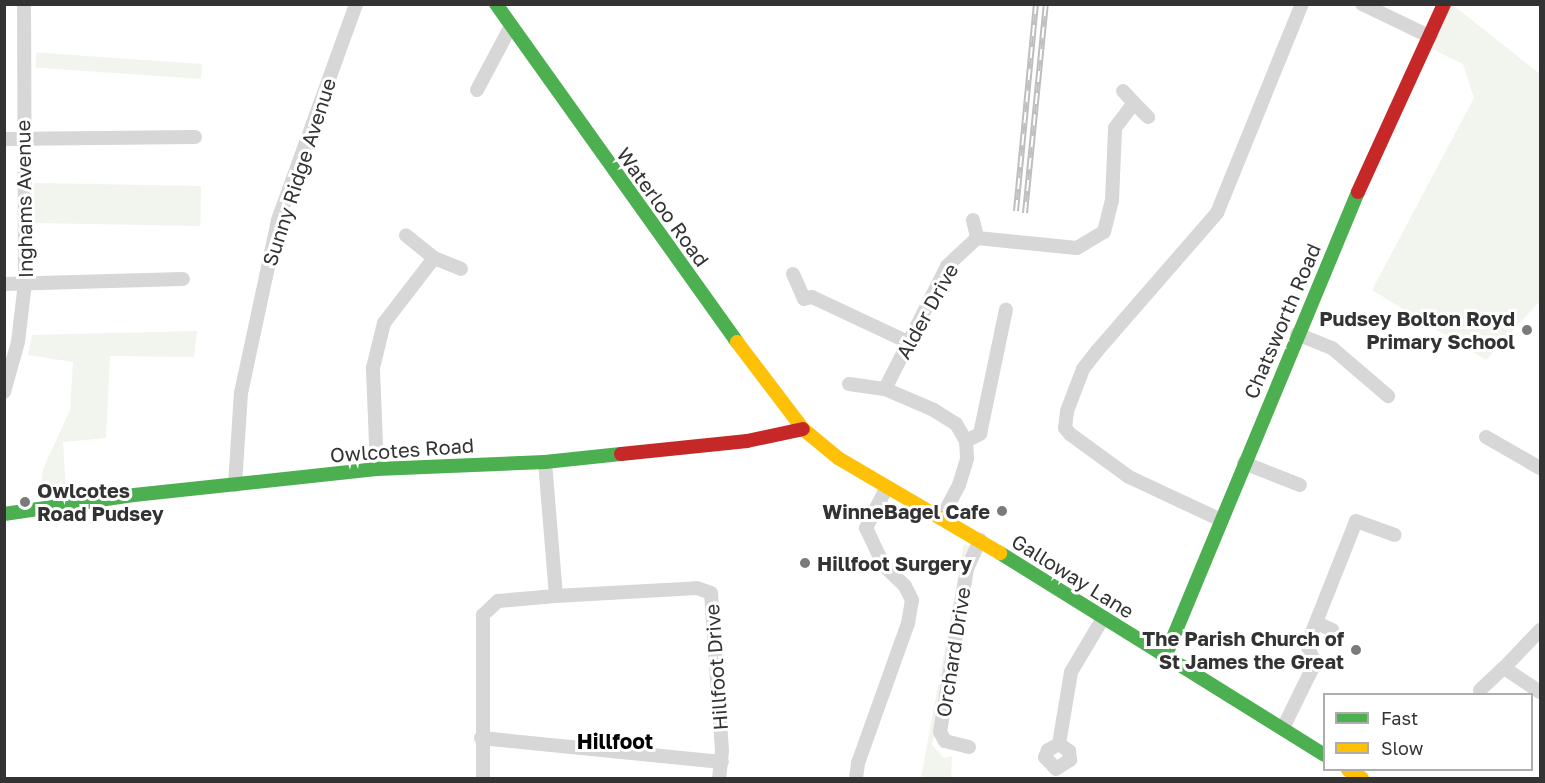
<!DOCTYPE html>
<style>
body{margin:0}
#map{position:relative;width:1545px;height:783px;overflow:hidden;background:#fff;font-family:"Golos Text",sans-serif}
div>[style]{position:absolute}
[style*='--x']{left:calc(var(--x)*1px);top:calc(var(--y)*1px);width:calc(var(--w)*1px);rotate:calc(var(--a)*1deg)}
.green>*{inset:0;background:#f1f5ed;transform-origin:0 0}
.street>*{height:14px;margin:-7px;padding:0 7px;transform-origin:7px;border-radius:7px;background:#d7d7d7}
.fast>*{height:14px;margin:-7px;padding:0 7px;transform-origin:7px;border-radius:7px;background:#4caf50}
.slow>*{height:14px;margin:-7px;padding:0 7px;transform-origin:7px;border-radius:7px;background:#ffc107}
.jam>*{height:14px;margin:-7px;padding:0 7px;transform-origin:7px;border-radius:7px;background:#c62828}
.rail>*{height:6px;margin-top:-3px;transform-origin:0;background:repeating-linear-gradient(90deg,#fff 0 11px,#bebebe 0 22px);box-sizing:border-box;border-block:2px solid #bebebe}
.dots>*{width:16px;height:16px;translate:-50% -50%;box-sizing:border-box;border:3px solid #fff;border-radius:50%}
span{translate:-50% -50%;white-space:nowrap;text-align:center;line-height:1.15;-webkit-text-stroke:6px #fff;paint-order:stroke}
.street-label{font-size:20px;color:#333}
.poi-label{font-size:20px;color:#333;font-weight:700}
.right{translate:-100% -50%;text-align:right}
.left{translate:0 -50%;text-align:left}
.neighbourhood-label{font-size:21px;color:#000;font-weight:700}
.frame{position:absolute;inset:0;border:6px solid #333;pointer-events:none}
.legend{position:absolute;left:1323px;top:693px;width:210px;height:78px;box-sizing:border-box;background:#fff;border:2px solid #adadad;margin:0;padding:8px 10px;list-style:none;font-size:18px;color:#333}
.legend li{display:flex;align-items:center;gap:12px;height:30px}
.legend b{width:30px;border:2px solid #adadad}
</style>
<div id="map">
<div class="green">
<i style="clip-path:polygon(1444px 5px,1453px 5px,1540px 74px,1540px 301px,1486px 360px,1372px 290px,1474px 98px,1463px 64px,1426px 46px)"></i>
<i style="left:202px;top:64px;width:15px;height:166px;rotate:94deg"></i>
<i style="left:201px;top:186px;width:40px;height:167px;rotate:91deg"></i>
<i style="clip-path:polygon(197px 331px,194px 357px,110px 356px,106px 438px,63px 442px,66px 492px,40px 496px,43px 469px,70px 410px,73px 362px,28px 355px,32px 335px)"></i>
<i style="clip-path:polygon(964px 544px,971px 547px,932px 745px,944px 758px,952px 756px,951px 778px,921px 778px)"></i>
</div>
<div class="street">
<i style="--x:1362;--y:4;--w:76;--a:25.6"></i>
<i style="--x:477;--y:90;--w:72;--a:-62"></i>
<i style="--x:1123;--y:91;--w:16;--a:47"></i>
<i style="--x:4;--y:139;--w:191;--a:-0.6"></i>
<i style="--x:973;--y:220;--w:18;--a:77"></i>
<i style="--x:434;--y:258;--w:29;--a:22"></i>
<i style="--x:793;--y:274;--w:27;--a:66"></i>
<i style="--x:804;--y:299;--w:8;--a:-14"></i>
<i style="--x:812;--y:297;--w:106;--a:25.1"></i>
<i style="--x:4;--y:284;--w:179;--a:-1.6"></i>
<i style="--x:1297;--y:334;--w:38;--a:22"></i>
<i style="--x:1332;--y:348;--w:74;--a:40.6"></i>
<i style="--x:849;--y:384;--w:36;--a:8"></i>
<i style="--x:4;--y:392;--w:52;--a:-74.4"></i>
<i style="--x:18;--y:342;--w:59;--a:-83.2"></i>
<i style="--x:25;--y:283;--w:279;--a:-90.2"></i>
<i style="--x:1486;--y:437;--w:62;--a:29.9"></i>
<i style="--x:966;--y:441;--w:16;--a:-27"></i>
<i style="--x:980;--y:434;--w:127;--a:-78.2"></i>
<i style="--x:545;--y:462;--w:134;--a:85.3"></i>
<i style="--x:556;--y:596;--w:141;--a:-3.2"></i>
<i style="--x:697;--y:588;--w:15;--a:20"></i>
<i style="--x:711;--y:593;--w:158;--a:86"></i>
<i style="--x:722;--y:751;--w:27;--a:96"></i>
<i style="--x:1244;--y:463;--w:60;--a:21.4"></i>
<i style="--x:377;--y:469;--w:101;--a:-92.3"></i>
<i style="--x:373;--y:368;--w:46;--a:-76.3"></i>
<i style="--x:384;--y:323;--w:82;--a:-52.4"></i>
<i style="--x:434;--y:258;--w:36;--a:-141"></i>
<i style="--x:235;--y:485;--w:92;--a:-86.3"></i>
<i style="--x:241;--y:393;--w:177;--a:-77.9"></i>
<i style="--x:278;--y:220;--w:230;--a:-70.1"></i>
<i style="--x:942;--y:517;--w:36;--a:-62"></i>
<i style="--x:959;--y:485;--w:28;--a:-73"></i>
<i style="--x:967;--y:458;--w:17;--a:-93"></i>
<i style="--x:966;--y:441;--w:20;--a:-120"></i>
<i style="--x:956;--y:424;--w:26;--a:-148"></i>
<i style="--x:934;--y:410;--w:53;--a:-156.8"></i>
<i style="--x:885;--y:389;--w:138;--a:-63.2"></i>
<i style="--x:947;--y:266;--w:41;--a:-43"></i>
<i style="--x:977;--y:238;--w:100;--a:5.7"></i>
<i style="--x:1077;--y:248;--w:31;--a:-31"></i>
<i style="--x:1104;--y:232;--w:32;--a:-76"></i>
<i style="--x:1112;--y:201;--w:73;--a:-87.6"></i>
<i style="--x:1115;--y:128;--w:31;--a:-53"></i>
<i style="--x:1134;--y:103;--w:20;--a:45"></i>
<i style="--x:1221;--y:520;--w:102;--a:-154.9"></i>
<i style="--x:1129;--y:477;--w:73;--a:-143.9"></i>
<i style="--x:1070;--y:434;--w:8;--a:-130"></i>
<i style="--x:1065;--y:428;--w:17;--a:-83"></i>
<i style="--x:1067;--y:411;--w:45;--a:-69.1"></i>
<i style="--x:1083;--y:369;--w:23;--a:-52"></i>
<i style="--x:1097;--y:351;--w:183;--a:-49"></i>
<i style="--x:1217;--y:213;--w:226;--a:-67.9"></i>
<i style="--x:1317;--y:623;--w:17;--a:25"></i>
<i style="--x:1540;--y:630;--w:52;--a:133.5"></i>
<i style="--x:1504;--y:668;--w:43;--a:33.7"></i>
<i style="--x:1480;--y:690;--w:33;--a:-43"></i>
<i style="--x:1283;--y:728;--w:72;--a:-63.8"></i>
<i style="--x:1315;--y:663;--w:20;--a:-114"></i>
<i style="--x:1307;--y:645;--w:133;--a:-68.4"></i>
<i style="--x:1356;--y:521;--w:41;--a:19.7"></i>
<i style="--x:481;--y:738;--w:242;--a:5.7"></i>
<i style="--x:1059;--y:744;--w:13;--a:151"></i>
<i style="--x:1048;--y:750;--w:8;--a:113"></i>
<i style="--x:1045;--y:757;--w:16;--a:47"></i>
<i style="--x:1056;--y:769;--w:17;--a:-33"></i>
<i style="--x:1070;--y:760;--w:9;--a:-96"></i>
<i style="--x:1069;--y:751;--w:12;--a:-145"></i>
<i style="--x:1059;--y:744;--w:73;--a:-80.5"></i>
<i style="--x:1071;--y:672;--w:63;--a:-59.3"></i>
<i style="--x:969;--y:747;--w:25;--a:-166"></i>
<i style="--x:945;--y:741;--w:10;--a:-119"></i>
<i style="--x:940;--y:732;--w:165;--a:-80.6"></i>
<i style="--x:967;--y:569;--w:32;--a:-66"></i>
<i style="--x:483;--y:778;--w:163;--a:-90"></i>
<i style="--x:483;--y:615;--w:21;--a:-43"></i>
<i style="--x:498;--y:601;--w:58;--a:-4.9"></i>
<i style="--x:856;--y:778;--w:15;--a:-82"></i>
<i style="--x:858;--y:763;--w:149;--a:-70.3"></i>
<i style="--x:908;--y:623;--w:23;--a:-80"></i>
<i style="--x:912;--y:600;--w:16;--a:-117"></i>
<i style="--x:905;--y:586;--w:29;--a:-136"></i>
<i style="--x:884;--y:566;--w:42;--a:-115.3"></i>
<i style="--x:866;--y:528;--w:46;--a:-62.9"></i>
</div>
<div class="fast">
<i style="--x:496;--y:4;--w:415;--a:54.5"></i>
<i style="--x:4;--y:514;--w:131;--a:-8.3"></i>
<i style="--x:134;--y:495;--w:244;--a:-6.1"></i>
<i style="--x:377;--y:469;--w:168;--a:-2.4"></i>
<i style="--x:545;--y:462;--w:76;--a:-6"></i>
<i style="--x:1000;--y:553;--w:382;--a:31.9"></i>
<i style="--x:1165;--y:657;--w:503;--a:-67.46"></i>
</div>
<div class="slow">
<i style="--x:737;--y:342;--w:109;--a:52.8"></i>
<i style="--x:803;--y:429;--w:45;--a:39.6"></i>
<i style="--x:838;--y:458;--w:188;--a:30.4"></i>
<i style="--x:1348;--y:770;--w:16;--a:30"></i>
</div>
<div class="jam">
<i style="--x:1358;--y:192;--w:207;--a:-65.4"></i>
<i style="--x:621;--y:454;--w:127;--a:-5.9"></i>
<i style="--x:747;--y:441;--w:57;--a:-12.1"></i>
</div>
<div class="rail">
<i style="--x:1016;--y:211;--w:208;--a:-84.5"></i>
<i style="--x:1025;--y:213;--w:210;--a:-84.3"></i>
</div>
<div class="dots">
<i style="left:1527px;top:330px;background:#7a7a7a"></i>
<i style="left:25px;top:502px;background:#7a7a7a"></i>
<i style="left:1002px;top:511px;background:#7a7a7a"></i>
<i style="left:805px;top:563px;background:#7a7a7a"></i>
<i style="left:1356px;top:650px;background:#7a7a7a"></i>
</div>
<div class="street-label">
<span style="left:299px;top:172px;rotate:-72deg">Sunny Ridge Avenue</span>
<span style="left:24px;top:199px;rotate:-91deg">Inghams Avenue</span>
<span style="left:663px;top:207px;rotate:54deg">Waterloo Road</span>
<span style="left:927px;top:311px;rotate:-61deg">Alder Drive</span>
<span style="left:1282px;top:321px;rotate:-67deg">Chatsworth Road</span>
<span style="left:402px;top:450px;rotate:-4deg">Owlcotes Road</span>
<span style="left:1073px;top:576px;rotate:32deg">Galloway Lane</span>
<span style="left:953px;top:652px;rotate:-81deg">Orchard Drive</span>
<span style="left:716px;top:667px;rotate:-94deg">Hillfoot Drive</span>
</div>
<div class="poi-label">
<span class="right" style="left:1515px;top:330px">Pudsey Bolton Royd<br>Primary School</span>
<span class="left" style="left:37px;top:502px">Owlcotes<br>Road Pudsey</span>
<span class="right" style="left:990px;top:511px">WinneBagel Cafe</span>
<span class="left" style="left:817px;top:563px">Hillfoot Surgery</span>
<span class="right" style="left:1344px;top:650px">The Parish Church of<br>St James the Great</span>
</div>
<div class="neighbourhood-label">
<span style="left:615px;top:741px">Hillfoot</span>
</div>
<div class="frame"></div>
<ul class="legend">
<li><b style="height:8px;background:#4caf50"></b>Fast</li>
<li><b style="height:8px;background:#ffc107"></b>Slow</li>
</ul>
</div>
